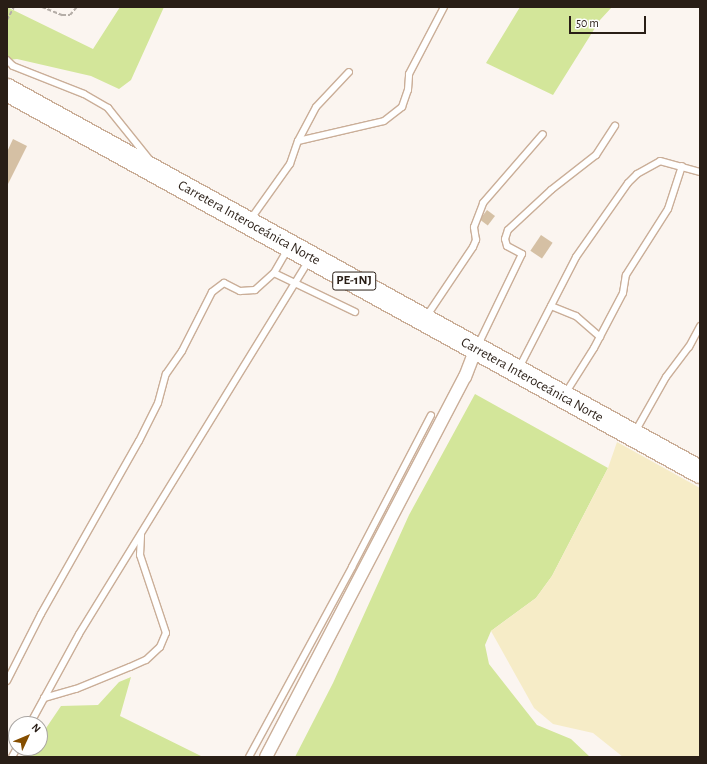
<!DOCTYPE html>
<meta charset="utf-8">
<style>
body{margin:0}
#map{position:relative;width:707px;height:764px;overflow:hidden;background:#fbf5f0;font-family:"Alegreya Sans",sans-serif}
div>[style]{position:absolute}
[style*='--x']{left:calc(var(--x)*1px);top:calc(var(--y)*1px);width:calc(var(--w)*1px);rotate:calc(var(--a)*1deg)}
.green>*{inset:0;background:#d3e69a}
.sand>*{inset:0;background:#f6ecc7}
.building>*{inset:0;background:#d5c0a4;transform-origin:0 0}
.path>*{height:2px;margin-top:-1px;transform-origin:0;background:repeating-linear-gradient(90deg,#b5aea8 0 4px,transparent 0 6px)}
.roads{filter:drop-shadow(1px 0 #caae98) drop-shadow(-1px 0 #caae98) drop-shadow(0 1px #caae98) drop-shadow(0 -1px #caae98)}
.lane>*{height:6px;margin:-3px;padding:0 3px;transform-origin:3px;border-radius:3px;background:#fff}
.street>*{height:12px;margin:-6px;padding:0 6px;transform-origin:6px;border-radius:6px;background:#fff}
.highway>*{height:22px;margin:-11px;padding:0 11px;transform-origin:11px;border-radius:11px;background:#fff}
span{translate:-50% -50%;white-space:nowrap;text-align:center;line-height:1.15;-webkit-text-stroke:3px #fff;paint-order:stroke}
.shield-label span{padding:1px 3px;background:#fff;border:1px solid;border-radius:3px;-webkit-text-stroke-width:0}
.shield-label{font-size:13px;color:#291e16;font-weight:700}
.street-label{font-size:14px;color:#291e16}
.frame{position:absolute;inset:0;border:8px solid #291e16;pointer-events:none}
.north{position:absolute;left:8px;top:716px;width:40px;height:40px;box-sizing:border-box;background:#fff;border:1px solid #a9a5a2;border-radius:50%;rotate:46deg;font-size:11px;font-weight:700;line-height:16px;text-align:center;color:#291e16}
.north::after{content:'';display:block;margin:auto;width:14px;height:18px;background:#854e00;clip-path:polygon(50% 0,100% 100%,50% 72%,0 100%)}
.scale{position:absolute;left:569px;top:16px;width:77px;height:18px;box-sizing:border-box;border:2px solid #291e16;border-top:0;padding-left:5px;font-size:12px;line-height:14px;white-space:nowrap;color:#291e16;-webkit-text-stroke:3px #fff;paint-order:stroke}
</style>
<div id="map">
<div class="green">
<i style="clip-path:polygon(7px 7px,93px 49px,120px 7px,164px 7px,131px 80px,119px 89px,91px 76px,17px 59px,7px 60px)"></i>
<i style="clip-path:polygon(520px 7px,612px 7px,600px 20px,553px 95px,486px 63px)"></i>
<i style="clip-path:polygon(475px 394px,608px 468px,552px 576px,536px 598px,491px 631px,485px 645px,489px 664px,537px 725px,571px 739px,590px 757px,295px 757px,333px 683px,409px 515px)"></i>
<i style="clip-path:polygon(131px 677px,120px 716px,203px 757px,22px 757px,31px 748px,40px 748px,40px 737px,61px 706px,98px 705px,119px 682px)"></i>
</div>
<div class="sand">
<i style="clip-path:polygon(617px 442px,700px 488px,700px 757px,623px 757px,593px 733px,553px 724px,534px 708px,491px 631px,536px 598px,552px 576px,608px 468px)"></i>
</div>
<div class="building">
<i style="clip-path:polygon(13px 139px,27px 146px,7px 186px,7px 152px)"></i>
<i style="left:487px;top:210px;width:10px;height:12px;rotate:37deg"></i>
<i style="left:541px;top:235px;width:14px;height:19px;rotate:34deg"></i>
</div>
<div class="path">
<i style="--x:42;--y:7;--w:22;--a:22"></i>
<i style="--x:62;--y:15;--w:8;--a:0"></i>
<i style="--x:70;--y:15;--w:11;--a:-49"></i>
<i style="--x:7;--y:20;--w:15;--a:-62"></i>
</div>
<div class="roads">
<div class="lane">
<i style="--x:7;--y:60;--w:8;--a:45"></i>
<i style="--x:13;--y:66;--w:76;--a:21.5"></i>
<i style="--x:84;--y:94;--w:28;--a:30"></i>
<i style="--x:108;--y:108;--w:65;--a:51.2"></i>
<i style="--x:298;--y:141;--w:88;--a:-13.1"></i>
<i style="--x:384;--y:121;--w:23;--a:-38"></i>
<i style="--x:402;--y:107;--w:18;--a:-71"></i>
<i style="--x:408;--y:90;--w:16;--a:-86"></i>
<i style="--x:409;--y:74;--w:76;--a:-62.4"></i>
<i style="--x:250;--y:220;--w:69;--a:-54.5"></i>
<i style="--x:290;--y:164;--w:24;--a:-71"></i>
<i style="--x:298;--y:141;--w:38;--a:-62"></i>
<i style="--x:316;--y:107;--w:48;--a:-46.7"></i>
<i style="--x:274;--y:273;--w:90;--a:25.7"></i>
<i style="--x:551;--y:306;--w:27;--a:22"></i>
<i style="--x:576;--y:316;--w:32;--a:41"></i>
<i style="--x:426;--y:317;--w:84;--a:-56.1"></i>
<i style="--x:473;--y:247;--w:8;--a:-67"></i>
<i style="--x:476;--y:240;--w:13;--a:-99"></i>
<i style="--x:474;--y:227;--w:26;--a:-69"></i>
<i style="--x:483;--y:203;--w:91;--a:-49"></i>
<i style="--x:478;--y:345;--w:101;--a:-64.2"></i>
<i style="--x:522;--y:254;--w:17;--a:-152"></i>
<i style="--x:507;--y:246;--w:7;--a:-106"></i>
<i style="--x:505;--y:239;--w:9;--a:-72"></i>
<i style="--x:508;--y:230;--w:59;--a:-42.9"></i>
<i style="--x:551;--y:190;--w:57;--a:-37.9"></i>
<i style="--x:596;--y:155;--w:35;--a:-57"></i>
<i style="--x:519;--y:368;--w:125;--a:-62.8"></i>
<i style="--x:576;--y:257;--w:90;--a:-54.9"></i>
<i style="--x:628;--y:183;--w:13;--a:-45"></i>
<i style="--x:637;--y:174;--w:26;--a:-29"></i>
<i style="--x:660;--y:161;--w:41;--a:15.4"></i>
<i style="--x:565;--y:394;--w:54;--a:-57.8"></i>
<i style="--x:594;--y:348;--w:62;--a:-62.2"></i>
<i style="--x:623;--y:293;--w:18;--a:-81"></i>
<i style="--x:626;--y:275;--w:78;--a:-57.5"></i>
<i style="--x:668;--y:209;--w:45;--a:-72"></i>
<i style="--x:635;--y:432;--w:63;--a:-60.6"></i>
<i style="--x:666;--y:377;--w:38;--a:-53"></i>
<i style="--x:689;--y:347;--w:24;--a:-62"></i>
<i style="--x:7;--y:681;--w:75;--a:-63.1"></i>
<i style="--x:41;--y:614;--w:199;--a:-60.5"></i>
<i style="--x:139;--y:441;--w:42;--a:-63.4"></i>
<i style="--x:158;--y:403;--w:30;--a:-75"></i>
<i style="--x:166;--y:374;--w:28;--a:-55"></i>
<i style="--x:182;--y:351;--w:66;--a:-63"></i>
<i style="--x:212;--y:292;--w:15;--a:-37"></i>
<i style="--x:224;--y:283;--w:18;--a:27"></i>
<i style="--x:240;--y:291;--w:15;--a:-4"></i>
<i style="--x:255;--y:290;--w:25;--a:-42"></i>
<i style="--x:274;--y:273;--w:28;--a:-60"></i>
<i style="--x:44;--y:698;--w:33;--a:-16"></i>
<i style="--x:76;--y:689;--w:58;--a:-22.2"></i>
<i style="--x:130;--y:667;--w:17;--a:-24"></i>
<i style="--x:146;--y:660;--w:19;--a:-43"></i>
<i style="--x:160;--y:647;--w:15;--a:-67"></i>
<i style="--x:166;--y:633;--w:82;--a:-108.4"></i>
<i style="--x:140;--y:555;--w:20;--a:-87"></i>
<i style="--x:30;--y:724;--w:102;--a:-61.4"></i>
<i style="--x:79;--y:634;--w:439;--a:-58.4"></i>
<i style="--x:12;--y:757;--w:10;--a:-61"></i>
<i style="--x:249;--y:757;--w:216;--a:-61.5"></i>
<i style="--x:352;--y:567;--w:171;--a:-62.5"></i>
</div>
<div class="street">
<i style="--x:266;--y:757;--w:429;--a:-62.4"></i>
<i style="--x:465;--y:377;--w:30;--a:-69"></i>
</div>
<div class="highway">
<i style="--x:7;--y:90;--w:791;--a:28.86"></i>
</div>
</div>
<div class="shield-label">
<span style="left:354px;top:281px">PE-1NJ</span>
</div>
<div class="street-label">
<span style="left:249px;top:223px;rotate:29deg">Carretera Interoceánica Norte</span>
<span style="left:532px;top:380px;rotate:29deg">Carretera Interoceánica Norte</span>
</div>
<div class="frame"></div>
<div class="north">N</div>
<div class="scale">50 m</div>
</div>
